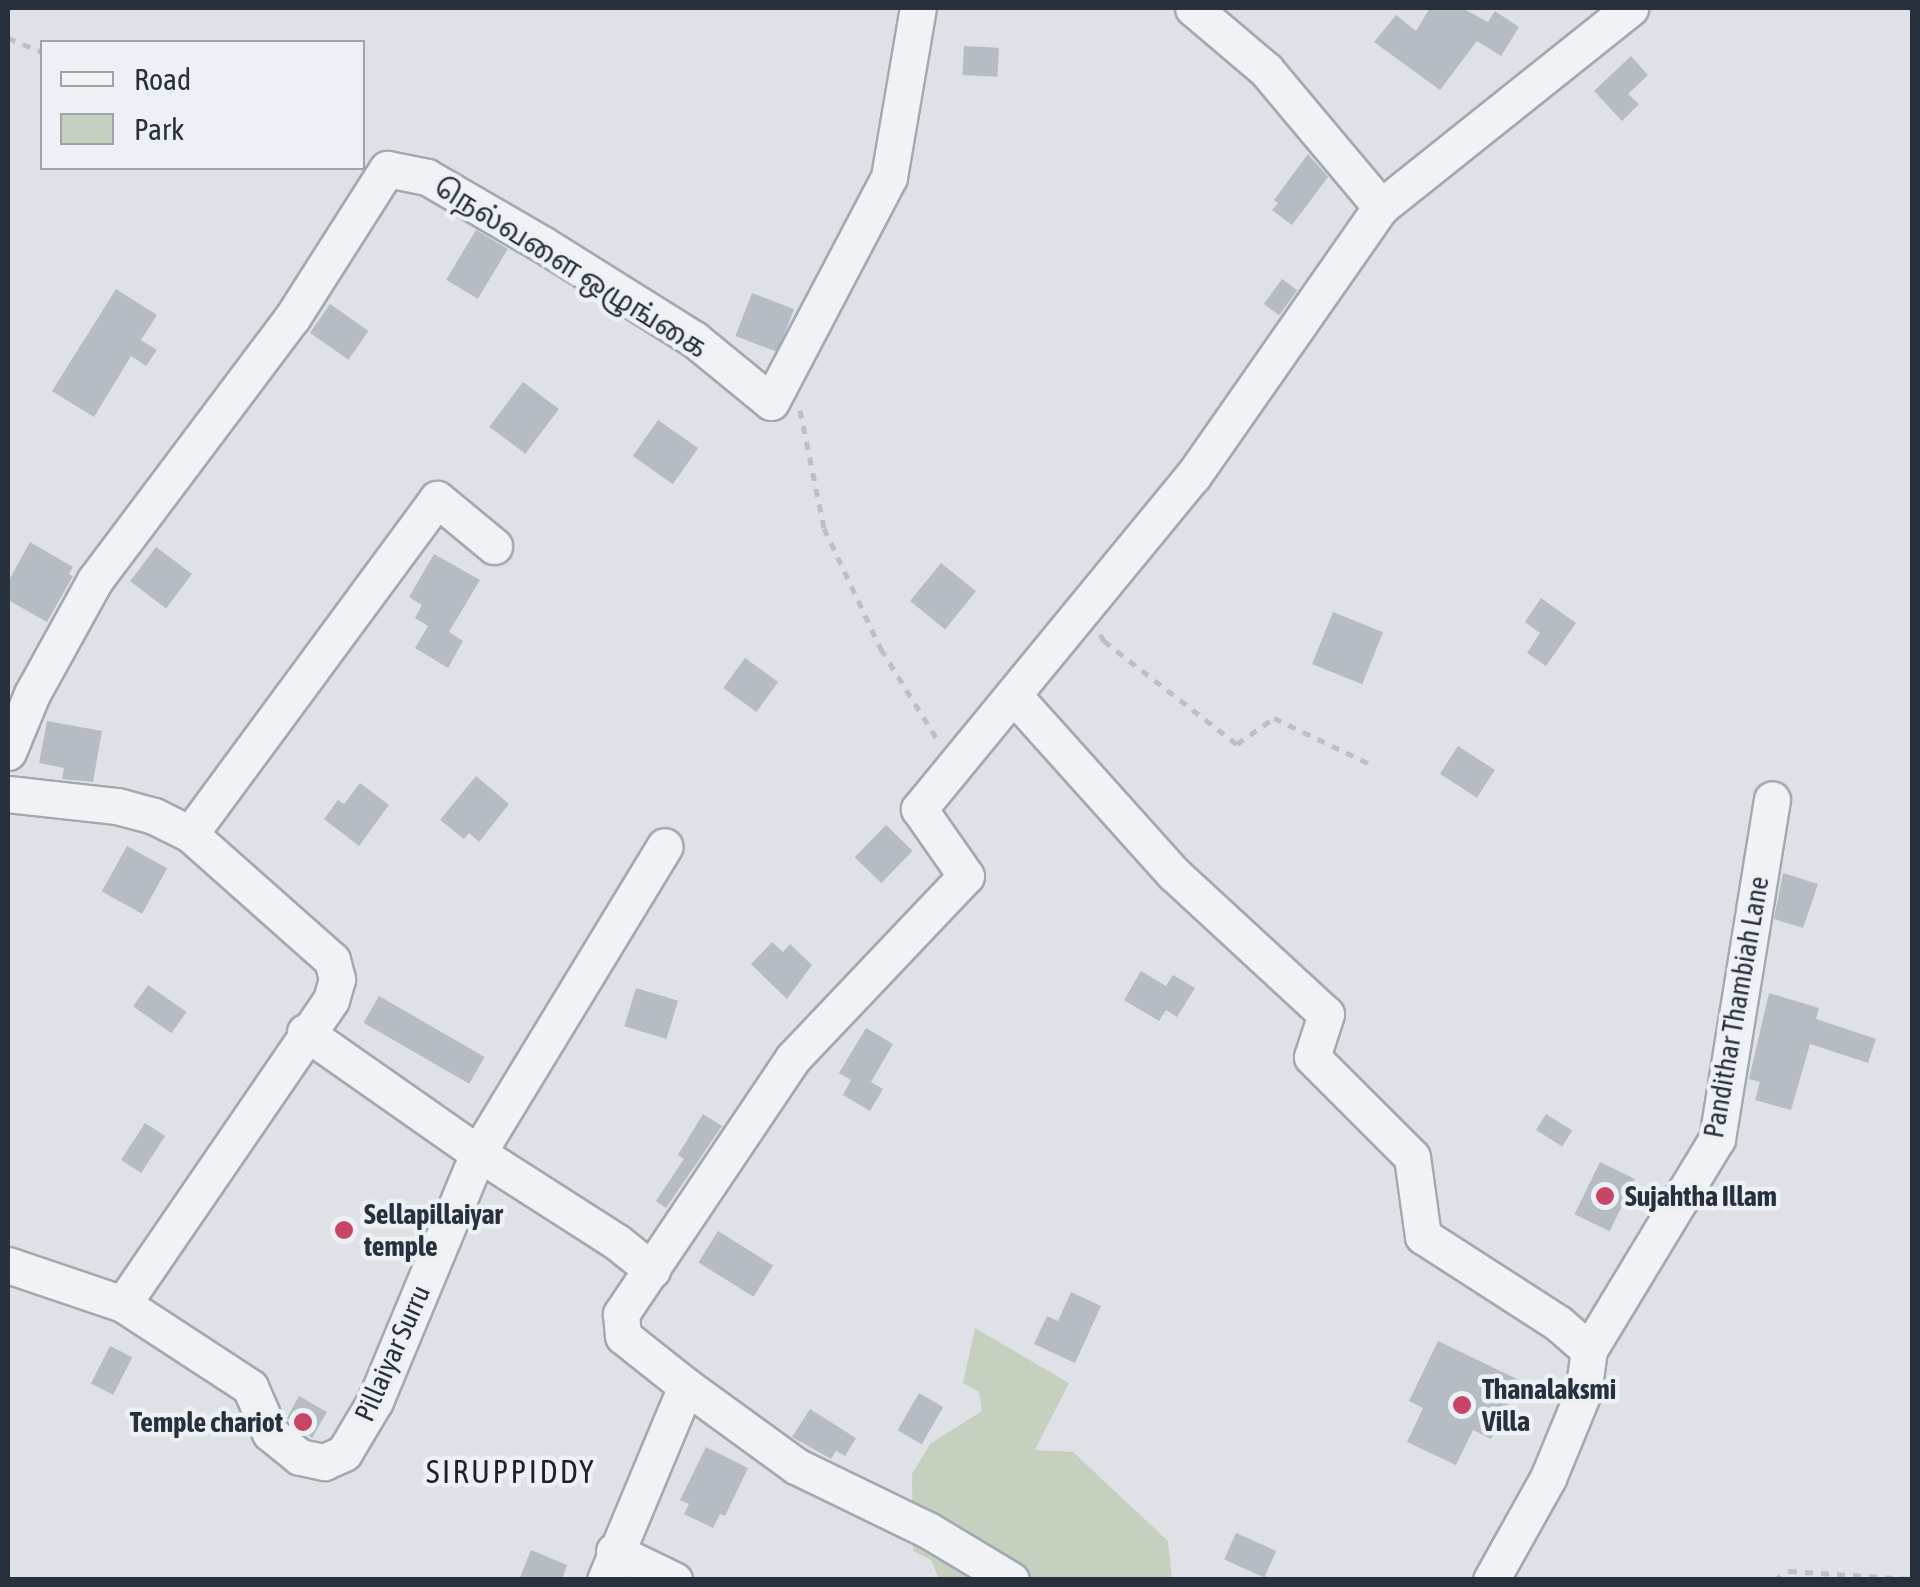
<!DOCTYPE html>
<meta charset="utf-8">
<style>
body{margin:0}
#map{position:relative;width:1920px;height:1587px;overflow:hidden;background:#dee2e7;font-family:"Asap Condensed","Noto Sans Tamil",sans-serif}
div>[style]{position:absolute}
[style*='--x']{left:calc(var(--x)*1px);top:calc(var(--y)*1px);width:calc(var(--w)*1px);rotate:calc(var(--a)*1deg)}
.green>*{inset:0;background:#c5d0bf}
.building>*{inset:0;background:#b5bcc3;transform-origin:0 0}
.path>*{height:5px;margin-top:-2.5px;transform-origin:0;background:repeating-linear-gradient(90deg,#bcc0c5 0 8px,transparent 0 16px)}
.roads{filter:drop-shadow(2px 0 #a3a9b1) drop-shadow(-2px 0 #a3a9b1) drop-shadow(0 2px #a3a9b1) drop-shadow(0 -2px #a3a9b1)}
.minor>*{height:35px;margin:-17.5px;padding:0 17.5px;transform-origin:17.5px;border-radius:17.5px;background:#f0f2f5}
.dots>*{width:28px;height:28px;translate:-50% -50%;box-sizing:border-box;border:5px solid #edf1f5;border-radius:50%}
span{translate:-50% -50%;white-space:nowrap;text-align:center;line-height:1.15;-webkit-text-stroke:9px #edf1f5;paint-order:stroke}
.street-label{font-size:28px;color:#27313d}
.poi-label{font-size:28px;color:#27313d;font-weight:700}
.left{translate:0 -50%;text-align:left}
.right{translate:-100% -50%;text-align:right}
.quarter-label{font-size:32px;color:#1a222e;letter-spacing:2.5px}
.frame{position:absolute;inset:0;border:10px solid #27313d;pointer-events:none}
.legend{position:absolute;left:40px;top:40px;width:325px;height:130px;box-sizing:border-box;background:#edf1f5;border:2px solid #9ea4ab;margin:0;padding:12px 18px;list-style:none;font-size:30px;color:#27313d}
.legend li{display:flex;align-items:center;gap:20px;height:50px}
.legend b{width:50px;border:2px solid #9ea4ab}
</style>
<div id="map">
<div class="green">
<i style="clip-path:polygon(975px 1328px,1069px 1383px,1035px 1450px,1073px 1452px,1168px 1541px,1172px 1579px,939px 1579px,931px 1560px,913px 1551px,912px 1474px,930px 1444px,982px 1411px,979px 1392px,963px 1383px)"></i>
</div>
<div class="building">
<i style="clip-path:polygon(1430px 8px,1462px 8px,1488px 22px,1495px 11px,1519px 27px,1501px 56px,1477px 41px,1440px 90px,1374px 42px,1396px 15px,1416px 31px)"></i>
<i style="left:964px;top:46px;width:35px;height:29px;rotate:3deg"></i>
<i style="clip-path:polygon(1631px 56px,1648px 75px,1628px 94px,1639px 104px,1622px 121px,1594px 91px)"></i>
<i style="clip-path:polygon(1308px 154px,1328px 177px,1292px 225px,1272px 210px,1278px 203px,1274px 200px)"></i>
<i style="left:476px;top:230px;width:37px;height:58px;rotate:31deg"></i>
<i style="left:1282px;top:279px;width:19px;height:31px;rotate:36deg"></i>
<i style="clip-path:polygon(116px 289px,157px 315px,141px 340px,157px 350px,146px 366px,131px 356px,94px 417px,52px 391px)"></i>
<i style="left:752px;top:293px;width:45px;height:46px;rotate:21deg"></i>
<i style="left:330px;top:304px;width:47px;height:35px;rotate:35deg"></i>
<i style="left:523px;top:382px;width:45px;height:56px;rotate:37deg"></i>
<i style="left:658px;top:420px;width:49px;height:44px;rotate:35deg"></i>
<i style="clip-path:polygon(30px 542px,73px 567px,69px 574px,73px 576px,47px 622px,8px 600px,8px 582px)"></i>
<i style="left:156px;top:547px;width:45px;height:43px;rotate:37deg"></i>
<i style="clip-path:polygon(434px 554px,480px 580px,449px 632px,463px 641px,448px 668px,415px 648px,428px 626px,415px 618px,422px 605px,409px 597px)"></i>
<i style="left:941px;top:563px;width:45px;height:49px;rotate:39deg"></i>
<i style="clip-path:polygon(1541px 598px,1576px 623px,1546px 666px,1527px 653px,1540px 633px,1525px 622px)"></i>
<i style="left:1333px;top:612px;width:54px;height:56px;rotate:22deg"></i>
<i style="left:745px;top:658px;width:41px;height:37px;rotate:36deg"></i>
<i style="clip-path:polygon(47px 721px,102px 731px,93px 782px,62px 779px,64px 768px,39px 763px)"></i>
<i style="left:1458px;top:746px;width:44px;height:33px;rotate:33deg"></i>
<i style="clip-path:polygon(476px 776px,509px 804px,479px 842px,469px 833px,464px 839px,440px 820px)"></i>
<i style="clip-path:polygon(360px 783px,389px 805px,359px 846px,324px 819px,338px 800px,344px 804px)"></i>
<i style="left:886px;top:825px;width:37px;height:45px;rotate:44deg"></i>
<i style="left:127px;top:846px;width:46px;height:52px;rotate:29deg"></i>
<i style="clip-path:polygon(1783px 873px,1818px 884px,1803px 928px,1774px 919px)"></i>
<i style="clip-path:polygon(772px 942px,783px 952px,790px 944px,812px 965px,787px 999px,751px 964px)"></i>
<i style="clip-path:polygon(1141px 971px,1166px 986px,1173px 975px,1195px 988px,1177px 1017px,1166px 1010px,1159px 1021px,1124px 1000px)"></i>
<i style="left:148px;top:985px;width:47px;height:26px;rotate:35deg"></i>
<i style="left:636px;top:988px;width:44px;height:40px;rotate:17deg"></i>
<i style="clip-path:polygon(1769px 993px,1819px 1008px,1816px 1019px,1876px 1039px,1868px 1063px,1810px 1044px,1791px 1110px,1755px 1100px,1760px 1082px,1749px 1079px)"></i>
<i style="left:379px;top:996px;width:122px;height:31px;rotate:30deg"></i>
<i style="clip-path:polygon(866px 1028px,893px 1044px,871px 1082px,883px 1089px,870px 1111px,843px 1095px,851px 1080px,839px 1073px)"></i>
<i style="clip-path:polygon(703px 1114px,722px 1126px,666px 1208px,656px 1201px,684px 1159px,678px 1155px)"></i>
<i style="left:1546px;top:1114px;width:31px;height:19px;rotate:32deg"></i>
<i style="left:145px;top:1123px;width:24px;height:44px;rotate:33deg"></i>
<i style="left:1600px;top:1162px;width:39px;height:58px;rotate:26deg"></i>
<i style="left:718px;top:1231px;width:65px;height:37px;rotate:32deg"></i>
<i style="clip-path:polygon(1071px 1292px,1101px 1306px,1075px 1363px,1034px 1344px,1047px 1316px,1058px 1321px)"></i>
<i style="clip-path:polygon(1438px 1341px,1519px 1380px,1491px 1439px,1473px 1430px,1456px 1465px,1407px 1442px,1423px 1408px,1409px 1401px)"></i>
<i style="left:110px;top:1346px;width:25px;height:42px;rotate:27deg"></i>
<i style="left:919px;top:1393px;width:28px;height:43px;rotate:30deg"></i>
<i style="clip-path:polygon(299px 1396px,327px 1412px,312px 1438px,287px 1418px)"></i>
<i style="clip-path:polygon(810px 1409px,856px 1438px,845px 1456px,836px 1451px,831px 1459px,792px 1437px)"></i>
<i style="clip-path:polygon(706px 1447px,748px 1468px,725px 1516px,720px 1514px,713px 1528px,684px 1514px,689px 1504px,680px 1500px)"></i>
<i style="left:1236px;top:1533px;width:44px;height:29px;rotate:24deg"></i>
<i style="clip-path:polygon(531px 1550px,567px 1565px,562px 1580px,519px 1580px)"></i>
</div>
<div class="path">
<i style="--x:8;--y:38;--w:37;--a:22"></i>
<i style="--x:800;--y:410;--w:120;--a:78.5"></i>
<i style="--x:824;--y:528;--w:134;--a:64.8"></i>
<i style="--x:881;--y:649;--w:110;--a:58.1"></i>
<i style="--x:1100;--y:634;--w:8;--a:60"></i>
<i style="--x:1104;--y:641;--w:168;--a:37.8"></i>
<i style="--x:1237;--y:744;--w:45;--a:-35.1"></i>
<i style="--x:1274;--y:718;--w:111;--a:25.6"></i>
<i style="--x:1774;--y:1580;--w:17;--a:-31"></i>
<i style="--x:1789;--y:1571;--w:123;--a:3.7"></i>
</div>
<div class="roads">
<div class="minor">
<i style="--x:1193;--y:8;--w:96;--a:40.3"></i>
<i style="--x:1266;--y:70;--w:179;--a:50"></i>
<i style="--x:1015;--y:697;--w:237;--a:48.1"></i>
<i style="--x:1173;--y:873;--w:208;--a:42.7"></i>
<i style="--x:1326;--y:1014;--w:45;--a:108"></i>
<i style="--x:1312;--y:1057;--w:141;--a:45"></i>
<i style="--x:1412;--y:1157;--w:80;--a:82.1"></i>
<i style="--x:1423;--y:1236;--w:161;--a:32.8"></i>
<i style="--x:1558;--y:1323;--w:41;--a:41.1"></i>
<i style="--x:8;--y:752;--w:63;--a:-67.5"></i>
<i style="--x:32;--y:694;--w:130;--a:-61.1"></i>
<i style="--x:95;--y:580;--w:328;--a:-53.1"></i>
<i style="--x:292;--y:318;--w:177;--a:-57.5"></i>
<i style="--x:387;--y:169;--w:41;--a:11.3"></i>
<i style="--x:427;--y:177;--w:135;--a:30.2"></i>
<i style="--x:544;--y:245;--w:177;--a:32.1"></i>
<i style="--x:694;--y:339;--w:99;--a:39.3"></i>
<i style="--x:771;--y:402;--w:254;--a:-62.3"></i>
<i style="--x:889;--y:177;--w:171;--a:-80.3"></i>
<i style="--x:8;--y:794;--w:110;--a:6.3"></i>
<i style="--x:117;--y:806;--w:38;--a:15"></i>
<i style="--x:154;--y:816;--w:40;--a:26.6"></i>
<i style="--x:190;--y:834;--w:190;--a:41.6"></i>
<i style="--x:332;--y:960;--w:20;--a:75"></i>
<i style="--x:337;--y:979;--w:22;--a:106"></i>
<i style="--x:331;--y:1000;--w:368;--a:124.4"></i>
<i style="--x:123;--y:1304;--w:121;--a:-161.3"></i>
<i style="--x:190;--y:834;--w:416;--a:-53.6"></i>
<i style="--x:437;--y:499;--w:74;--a:39.5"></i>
<i style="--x:305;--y:1032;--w:211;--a:35"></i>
<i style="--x:478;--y:1153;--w:165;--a:32.6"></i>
<i style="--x:617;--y:1242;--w:45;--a:38.7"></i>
<i style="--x:123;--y:1304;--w:152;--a:33.2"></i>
<i style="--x:250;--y:1387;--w:50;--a:66.5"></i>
<i style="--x:270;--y:1433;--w:38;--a:39"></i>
<i style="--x:300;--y:1457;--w:25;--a:12"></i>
<i style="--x:324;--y:1462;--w:22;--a:-24"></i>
<i style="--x:344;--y:1453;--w:61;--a:-59.2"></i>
<i style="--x:375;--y:1401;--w:269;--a:-67.4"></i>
<i style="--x:478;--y:1153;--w:359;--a:-58.7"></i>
<i style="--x:686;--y:1386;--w:136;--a:36"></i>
<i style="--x:796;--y:1466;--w:147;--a:25.9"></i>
<i style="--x:928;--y:1530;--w:97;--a:31.1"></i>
<i style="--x:614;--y:1551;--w:67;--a:25.8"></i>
<i style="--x:605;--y:1580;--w:210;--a:-67.3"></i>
<i style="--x:686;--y:1386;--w:80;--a:-141.6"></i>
<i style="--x:623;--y:1336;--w:22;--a:-95"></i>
<i style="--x:621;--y:1314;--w:308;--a:-56.1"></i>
<i style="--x:793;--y:1058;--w:251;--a:-46.5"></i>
<i style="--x:966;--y:876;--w:82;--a:-125"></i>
<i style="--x:919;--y:809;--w:431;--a:-50.6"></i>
<i style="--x:1193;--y:476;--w:328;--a:-55.1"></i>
<i style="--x:1381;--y:207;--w:319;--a:-38.6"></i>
<i style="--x:1491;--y:1580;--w:117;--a:-60.8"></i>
<i style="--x:1548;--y:1478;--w:92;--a:-67.6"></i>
<i style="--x:1583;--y:1393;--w:43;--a:-82.1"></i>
<i style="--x:1589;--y:1350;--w:247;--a:-58.8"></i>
<i style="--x:1717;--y:1139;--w:344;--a:-80.8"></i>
</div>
</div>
<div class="dots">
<i style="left:1605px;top:1196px;background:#c94565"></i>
<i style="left:344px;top:1230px;background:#c94565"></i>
<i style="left:1462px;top:1405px;background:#c94565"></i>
<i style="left:303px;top:1422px;background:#c94565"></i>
</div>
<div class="street-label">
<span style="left:571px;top:267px;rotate:32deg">நெல்வளை ஒழுங்கை</span>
<span style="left:1736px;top:1007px;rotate:-80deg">Pandithar Thambiah Lane</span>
<span style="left:392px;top:1353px;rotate:-66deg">Pillaiyar Surru</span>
</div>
<div class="poi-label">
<span class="left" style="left:1625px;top:1196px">Sujahtha Illam</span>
<span class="left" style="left:364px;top:1230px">Sellapillaiyar<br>temple</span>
<span class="left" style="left:1482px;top:1405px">Thanalaksmi<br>Villa</span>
<span class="right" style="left:283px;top:1422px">Temple chariot</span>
</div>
<div class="quarter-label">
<span style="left:511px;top:1472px">SIRUPPIDDY</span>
</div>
<div class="frame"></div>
<ul class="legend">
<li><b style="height:12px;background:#f0f2f5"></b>Road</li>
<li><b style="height:28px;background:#c5d0bf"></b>Park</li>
</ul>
</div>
